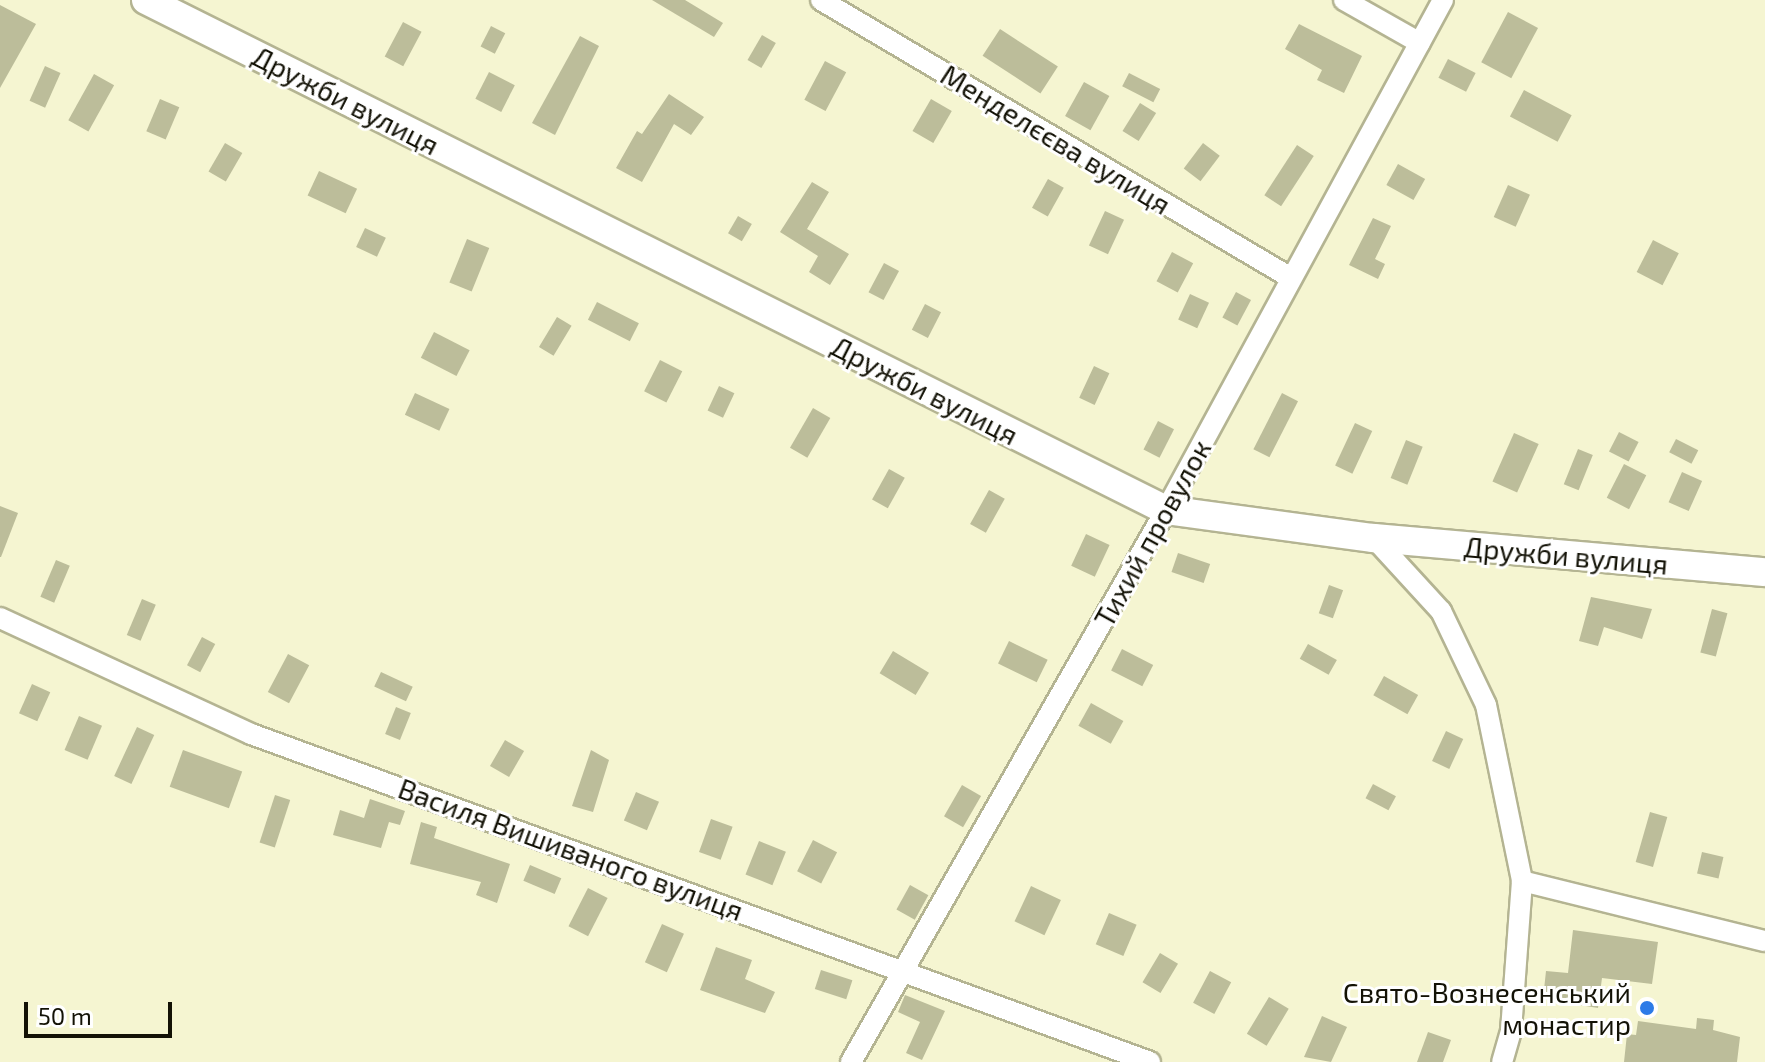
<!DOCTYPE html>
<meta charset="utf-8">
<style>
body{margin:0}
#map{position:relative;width:1765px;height:1062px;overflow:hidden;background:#f5f5d1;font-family:"Exo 2",sans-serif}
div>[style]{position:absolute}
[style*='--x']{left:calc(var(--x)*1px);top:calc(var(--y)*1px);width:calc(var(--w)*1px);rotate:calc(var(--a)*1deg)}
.building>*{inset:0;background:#bcbd9a;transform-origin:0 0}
.roads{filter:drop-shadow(2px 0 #b4b492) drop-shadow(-2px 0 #b4b492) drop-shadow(0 2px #b4b492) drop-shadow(0 -2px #b4b492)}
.street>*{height:20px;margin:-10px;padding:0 10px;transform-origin:10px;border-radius:10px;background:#fff}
.secondary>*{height:28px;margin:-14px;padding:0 14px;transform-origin:14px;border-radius:14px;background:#fff}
.dots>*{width:22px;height:22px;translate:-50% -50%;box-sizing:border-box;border:4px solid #fff;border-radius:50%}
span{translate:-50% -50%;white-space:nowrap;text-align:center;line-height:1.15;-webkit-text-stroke:6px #fff;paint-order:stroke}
.street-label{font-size:28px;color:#131206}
.poi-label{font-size:28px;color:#131206}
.right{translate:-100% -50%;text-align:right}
.scale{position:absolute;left:24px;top:1002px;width:148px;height:36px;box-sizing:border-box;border:4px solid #131206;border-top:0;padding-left:10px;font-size:24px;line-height:28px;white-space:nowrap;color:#131206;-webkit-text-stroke:6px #fff;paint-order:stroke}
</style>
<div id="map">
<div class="building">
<i style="clip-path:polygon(652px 0,685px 0,723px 23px,714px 37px)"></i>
<i style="clip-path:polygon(0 5px,36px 24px,0 88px)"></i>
<i style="left:1508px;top:12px;width:34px;height:57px;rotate:28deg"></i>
<i style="left:403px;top:22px;width:21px;height:39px;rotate:28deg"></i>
<i style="clip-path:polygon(1299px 24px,1362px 56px,1344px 93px,1317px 80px,1322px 70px,1285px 49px)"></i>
<i style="left:491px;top:26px;width:16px;height:23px;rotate:27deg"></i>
<i style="left:1000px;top:29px;width:69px;height:32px;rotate:33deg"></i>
<i style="left:762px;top:35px;width:16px;height:29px;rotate:30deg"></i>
<i style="clip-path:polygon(580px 36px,599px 46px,555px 135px,532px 123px)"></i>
<i style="left:1448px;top:59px;width:31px;height:21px;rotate:27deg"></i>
<i style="left:825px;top:61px;width:24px;height:44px;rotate:28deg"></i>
<i style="left:45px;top:66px;width:17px;height:38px;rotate:24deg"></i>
<i style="left:489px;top:72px;width:29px;height:30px;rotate:27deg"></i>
<i style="left:1129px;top:73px;width:35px;height:15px;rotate:27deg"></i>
<i style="left:94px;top:74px;width:23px;height:53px;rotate:29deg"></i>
<i style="left:1084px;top:82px;width:29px;height:39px;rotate:29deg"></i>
<i style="left:1524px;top:90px;width:54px;height:30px;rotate:28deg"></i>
<i style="clip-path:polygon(669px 94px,704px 117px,691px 135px,674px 124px,642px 182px,616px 168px,637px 131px,642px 134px)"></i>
<i style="left:160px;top:99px;width:21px;height:35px;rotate:23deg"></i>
<i style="left:931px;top:99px;width:24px;height:37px;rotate:30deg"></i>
<i style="left:1140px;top:103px;width:19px;height:33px;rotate:32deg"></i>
<i style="left:225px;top:143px;width:20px;height:33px;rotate:30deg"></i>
<i style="left:1203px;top:143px;width:21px;height:32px;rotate:37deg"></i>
<i style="left:1297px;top:145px;width:20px;height:60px;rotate:33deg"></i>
<i style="left:1398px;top:164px;width:31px;height:24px;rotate:29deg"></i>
<i style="left:319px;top:171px;width:42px;height:27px;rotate:25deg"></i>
<i style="left:1048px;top:179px;width:18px;height:33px;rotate:29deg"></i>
<i style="clip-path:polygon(812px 182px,829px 192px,807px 229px,849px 254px,830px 285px,809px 272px,818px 256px,780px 232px)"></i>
<i style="left:1508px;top:185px;width:24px;height:35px;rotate:24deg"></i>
<i style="left:1105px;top:211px;width:21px;height:38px;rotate:25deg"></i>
<i style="left:738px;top:216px;width:16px;height:20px;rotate:30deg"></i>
<i style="clip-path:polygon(1373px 218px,1391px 226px,1375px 259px,1385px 264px,1378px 279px,1349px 265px)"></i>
<i style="left:365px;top:228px;width:23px;height:21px;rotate:25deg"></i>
<i style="left:467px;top:239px;width:24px;height:47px;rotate:22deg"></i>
<i style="left:1653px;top:240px;width:29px;height:36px;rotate:27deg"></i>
<i style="left:1172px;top:252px;width:24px;height:33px;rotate:28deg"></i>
<i style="left:884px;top:263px;width:17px;height:33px;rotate:28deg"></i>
<i style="left:1236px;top:292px;width:17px;height:29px;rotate:28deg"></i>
<i style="left:1190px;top:294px;width:21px;height:28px;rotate:25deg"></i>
<i style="left:597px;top:302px;width:47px;height:20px;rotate:27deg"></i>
<i style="left:925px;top:304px;width:18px;height:29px;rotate:27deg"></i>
<i style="left:557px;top:317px;width:17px;height:35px;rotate:31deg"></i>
<i style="left:434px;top:332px;width:40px;height:29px;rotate:27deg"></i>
<i style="left:660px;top:360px;width:25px;height:35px;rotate:27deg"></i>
<i style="left:1094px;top:366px;width:17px;height:35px;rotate:25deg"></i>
<i style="left:719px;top:386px;width:17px;height:27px;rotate:25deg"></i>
<i style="left:415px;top:393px;width:38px;height:24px;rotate:25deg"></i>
<i style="left:1282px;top:393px;width:18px;height:63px;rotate:27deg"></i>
<i style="left:813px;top:408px;width:20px;height:46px;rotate:30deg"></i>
<i style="left:1158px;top:421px;width:18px;height:32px;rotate:27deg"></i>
<i style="left:1355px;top:423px;width:19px;height:47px;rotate:25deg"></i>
<i style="left:1619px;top:432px;width:22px;height:22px;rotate:27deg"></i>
<i style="left:1514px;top:433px;width:27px;height:53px;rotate:24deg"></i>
<i style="left:1676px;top:439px;width:25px;height:15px;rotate:27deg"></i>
<i style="left:1406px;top:440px;width:18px;height:41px;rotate:22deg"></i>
<i style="left:1578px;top:449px;width:16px;height:38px;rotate:22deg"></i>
<i style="left:1624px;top:464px;width:25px;height:38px;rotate:27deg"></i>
<i style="left:889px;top:469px;width:18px;height:35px;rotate:29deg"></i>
<i style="left:1682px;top:472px;width:22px;height:33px;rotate:24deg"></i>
<i style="left:989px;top:490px;width:18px;height:39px;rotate:29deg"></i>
<i style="clip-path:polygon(0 506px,18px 513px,1px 557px,0 557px)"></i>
<i style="left:1086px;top:534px;width:26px;height:35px;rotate:25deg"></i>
<i style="left:1178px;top:553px;width:34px;height:20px;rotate:19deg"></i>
<i style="left:56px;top:560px;width:15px;height:40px;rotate:23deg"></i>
<i style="left:1329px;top:585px;width:15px;height:30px;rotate:20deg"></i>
<i style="clip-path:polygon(1591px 597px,1652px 609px,1642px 639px,1604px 627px,1598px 646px,1579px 641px)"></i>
<i style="left:142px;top:599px;width:15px;height:39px;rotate:23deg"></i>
<i style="left:1712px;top:609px;width:16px;height:45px;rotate:15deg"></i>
<i style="left:202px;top:637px;width:15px;height:32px;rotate:28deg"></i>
<i style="left:1009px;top:641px;width:43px;height:25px;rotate:26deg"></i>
<i style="left:1308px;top:644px;width:33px;height:17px;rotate:29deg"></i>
<i style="left:1122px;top:649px;width:35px;height:24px;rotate:27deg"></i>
<i style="left:893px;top:651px;width:42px;height:26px;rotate:31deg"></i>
<i style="left:288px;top:654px;width:24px;height:43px;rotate:28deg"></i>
<i style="left:381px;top:672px;width:35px;height:16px;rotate:25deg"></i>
<i style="left:1384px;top:676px;width:39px;height:22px;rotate:29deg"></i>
<i style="left:32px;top:684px;width:20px;height:32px;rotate:24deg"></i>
<i style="left:1091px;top:703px;width:37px;height:26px;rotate:29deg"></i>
<i style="left:396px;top:707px;width:16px;height:29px;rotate:22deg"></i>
<i style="left:79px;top:716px;width:25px;height:37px;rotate:23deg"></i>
<i style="left:137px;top:727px;width:19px;height:54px;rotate:25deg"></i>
<i style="left:1446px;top:731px;width:19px;height:33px;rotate:25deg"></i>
<i style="left:505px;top:740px;width:22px;height:30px;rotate:30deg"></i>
<i style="left:183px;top:750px;width:63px;height:39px;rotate:20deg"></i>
<i style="clip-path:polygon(591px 750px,609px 760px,593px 812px,572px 806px)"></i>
<i style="left:1373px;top:784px;width:26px;height:16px;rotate:28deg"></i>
<i style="left:962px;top:785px;width:22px;height:36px;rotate:30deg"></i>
<i style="left:636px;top:792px;width:25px;height:31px;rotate:23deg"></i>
<i style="left:275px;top:795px;width:16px;height:50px;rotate:18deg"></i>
<i style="clip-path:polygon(370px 799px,405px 811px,400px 825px,389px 822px,381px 848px,333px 835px,340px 810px,364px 818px)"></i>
<i style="left:1650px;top:812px;width:18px;height:52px;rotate:16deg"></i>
<i style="left:711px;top:819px;width:23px;height:35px;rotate:20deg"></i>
<i style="clip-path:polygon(421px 822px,437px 827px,434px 838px,510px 864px,497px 903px,476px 895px,481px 882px,410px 864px)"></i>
<i style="left:813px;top:840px;width:27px;height:35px;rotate:27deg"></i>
<i style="left:759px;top:841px;width:29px;height:36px;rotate:22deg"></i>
<i style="left:1702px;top:852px;width:22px;height:22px;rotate:13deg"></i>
<i style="left:530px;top:865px;width:34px;height:17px;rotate:23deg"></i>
<i style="left:910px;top:885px;width:21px;height:28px;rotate:29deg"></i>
<i style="left:1031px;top:886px;width:33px;height:39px;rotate:25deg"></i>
<i style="left:588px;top:888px;width:22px;height:43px;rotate:27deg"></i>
<i style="left:1109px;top:913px;width:30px;height:34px;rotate:23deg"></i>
<i style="left:662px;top:924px;width:24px;height:42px;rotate:24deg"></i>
<i style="clip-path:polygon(1573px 930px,1658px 942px,1652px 984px,1602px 978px,1598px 1008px,1543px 999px,1546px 971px,1568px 973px)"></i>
<i style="clip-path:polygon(716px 947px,752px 960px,745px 979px,775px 992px,765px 1013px,700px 990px)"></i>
<i style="left:1160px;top:953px;width:21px;height:34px;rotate:31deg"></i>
<i style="left:821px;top:970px;width:33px;height:20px;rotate:18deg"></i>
<i style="left:1210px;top:971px;width:24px;height:36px;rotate:28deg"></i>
<i style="clip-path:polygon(905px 995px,945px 1011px,922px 1060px,906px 1053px,920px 1022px,898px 1012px)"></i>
<i style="left:1269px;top:997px;width:23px;height:43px;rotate:31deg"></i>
<i style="clip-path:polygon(1322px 1016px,1347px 1027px,1331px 1062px,1304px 1057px)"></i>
<i style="clip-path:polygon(1697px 1018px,1714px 1020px,1713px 1030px,1740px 1037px,1737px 1062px,1624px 1062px,1627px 1034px,1636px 1035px,1638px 1021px,1696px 1029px)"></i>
<i style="clip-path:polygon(1428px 1032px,1451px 1040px,1443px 1062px,1417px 1062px)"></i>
</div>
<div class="roads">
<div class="street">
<i style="--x:821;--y:0;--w:546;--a:30.6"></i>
<i style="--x:1344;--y:0;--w:87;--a:29.5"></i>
<i style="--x:1374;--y:538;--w:99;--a:47.5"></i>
<i style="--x:1441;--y:611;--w:104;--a:64.4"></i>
<i style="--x:1486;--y:705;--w:180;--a:78.4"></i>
<i style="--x:1522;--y:881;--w:150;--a:94.2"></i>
<i style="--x:1511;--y:1031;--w:32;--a:106"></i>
<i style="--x:0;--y:618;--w:277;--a:24.8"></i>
<i style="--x:251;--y:734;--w:957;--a:20.04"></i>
<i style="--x:1522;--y:881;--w:250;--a:13.9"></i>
<i style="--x:851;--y:1062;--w:636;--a:-60.29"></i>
<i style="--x:1166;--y:510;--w:580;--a:-61.49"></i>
</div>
<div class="secondary">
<i style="--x:146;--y:0;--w:1140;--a:26.57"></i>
<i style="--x:1166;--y:510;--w:210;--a:7.7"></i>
<i style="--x:1374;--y:538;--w:392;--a:5"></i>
</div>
</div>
<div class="dots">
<i style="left:1647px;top:1008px;background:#2d7be7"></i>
</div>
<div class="street-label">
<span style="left:346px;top:100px;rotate:27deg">Дружби вулиця</span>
<span style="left:1056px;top:139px;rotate:31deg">Менделєєва вулиця</span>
<span style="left:925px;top:390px;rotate:27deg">Дружби вулиця</span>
<span style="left:1152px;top:533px;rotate:-61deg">Тихий провулок</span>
<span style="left:1566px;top:555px;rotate:5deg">Дружби вулиця</span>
<span style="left:571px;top:849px;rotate:20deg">Василя Вишиваного вулиця</span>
</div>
<div class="poi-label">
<span class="right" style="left:1631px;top:1008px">Cвято-Вознесенський<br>монастир</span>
</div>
<div class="scale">50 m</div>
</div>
